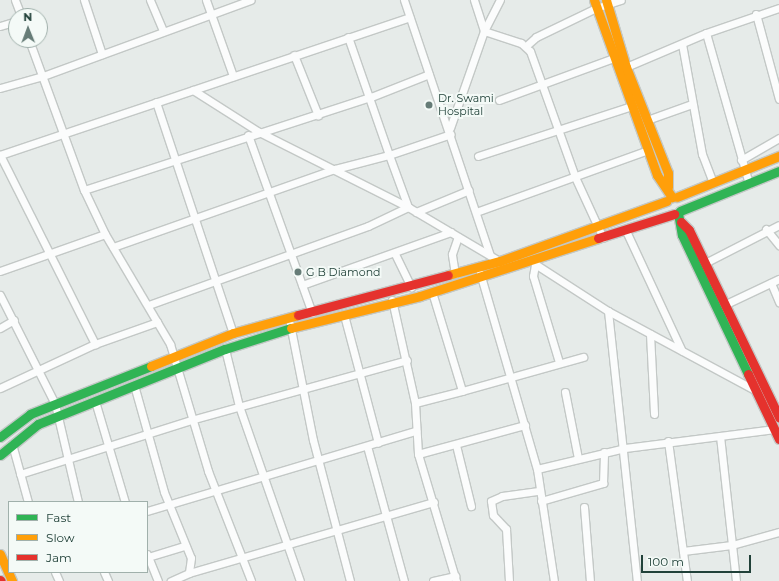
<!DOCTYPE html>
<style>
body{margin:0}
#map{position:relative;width:779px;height:581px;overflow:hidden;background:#e6ebe9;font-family:Montserrat,sans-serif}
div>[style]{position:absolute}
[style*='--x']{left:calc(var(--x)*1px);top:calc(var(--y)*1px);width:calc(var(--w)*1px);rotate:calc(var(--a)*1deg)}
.roads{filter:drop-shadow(1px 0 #c3c8c6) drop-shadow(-1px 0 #c3c8c6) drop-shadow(0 1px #c3c8c6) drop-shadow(0 -1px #c3c8c6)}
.street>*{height:7px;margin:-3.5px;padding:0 3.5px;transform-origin:3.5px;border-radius:3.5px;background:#fbfcfc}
.fast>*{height:9px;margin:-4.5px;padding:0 4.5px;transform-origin:4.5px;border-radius:4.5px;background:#30b455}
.slow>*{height:9px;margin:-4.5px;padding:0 4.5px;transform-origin:4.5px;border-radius:4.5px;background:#ff9f0a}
.jam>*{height:9px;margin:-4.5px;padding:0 4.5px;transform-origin:4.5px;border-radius:4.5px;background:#e5322d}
.dots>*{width:11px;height:11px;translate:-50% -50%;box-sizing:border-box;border:2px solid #f4faf7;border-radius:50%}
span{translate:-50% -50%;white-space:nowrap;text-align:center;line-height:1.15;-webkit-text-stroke:4px #f4faf7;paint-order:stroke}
.poi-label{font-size:11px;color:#214139}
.left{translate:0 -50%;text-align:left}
.legend{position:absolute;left:8px;top:501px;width:140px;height:72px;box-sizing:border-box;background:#f4faf7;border:1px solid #a0b0ab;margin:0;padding:5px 7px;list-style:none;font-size:12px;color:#214139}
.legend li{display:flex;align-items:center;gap:8px;height:20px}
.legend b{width:20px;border:1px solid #a0b0ab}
.north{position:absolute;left:8px;top:8px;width:40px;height:40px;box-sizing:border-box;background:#f4faf7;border:1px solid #a0b0ab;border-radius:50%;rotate:359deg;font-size:11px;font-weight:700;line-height:16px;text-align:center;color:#214139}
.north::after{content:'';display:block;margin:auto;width:14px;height:18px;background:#667c77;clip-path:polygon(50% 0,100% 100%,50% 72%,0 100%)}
.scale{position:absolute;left:641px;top:555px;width:110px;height:18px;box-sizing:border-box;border:2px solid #214139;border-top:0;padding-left:5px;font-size:12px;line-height:14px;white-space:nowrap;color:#214139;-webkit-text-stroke:3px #f4faf7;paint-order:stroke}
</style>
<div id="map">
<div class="roads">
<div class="street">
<i style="--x:15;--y:0;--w:17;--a:69"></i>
<i style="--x:84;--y:0;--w:57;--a:71.6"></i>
<i style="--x:150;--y:0;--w:34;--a:67"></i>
<i style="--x:206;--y:0;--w:81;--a:70.4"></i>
<i style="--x:404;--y:0;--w:269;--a:71.4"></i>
<i style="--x:474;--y:0;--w:33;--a:72"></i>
<i style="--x:484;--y:31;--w:39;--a:18"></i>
<i style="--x:521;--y:43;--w:12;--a:42"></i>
<i style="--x:530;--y:51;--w:134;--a:70.3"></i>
<i style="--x:575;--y:177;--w:67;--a:65.3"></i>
<i style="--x:756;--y:14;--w:88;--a:74.9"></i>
<i style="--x:0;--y:26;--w:17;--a:-17"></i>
<i style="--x:706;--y:33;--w:157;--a:74.1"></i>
<i style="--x:348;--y:37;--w:125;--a:70.8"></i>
<i style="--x:389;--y:155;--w:65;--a:-18.7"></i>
<i style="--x:29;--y:40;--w:160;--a:69.9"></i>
<i style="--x:84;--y:190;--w:49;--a:64.5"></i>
<i style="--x:105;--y:234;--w:128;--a:59.4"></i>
<i style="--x:170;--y:344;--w:133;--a:73.3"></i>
<i style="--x:208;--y:471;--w:118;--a:68.6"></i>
<i style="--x:682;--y:44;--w:112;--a:79.7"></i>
<i style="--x:702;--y:154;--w:31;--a:69"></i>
<i style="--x:526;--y:46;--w:13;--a:-42"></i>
<i style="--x:536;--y:37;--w:67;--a:-25.8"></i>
<i style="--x:596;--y:8;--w:26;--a:-18"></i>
<i style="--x:294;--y:55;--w:65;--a:68.2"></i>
<i style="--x:626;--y:67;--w:87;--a:-23"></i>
<i style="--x:706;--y:33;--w:77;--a:-18.9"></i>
<i style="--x:0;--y:88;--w:45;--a:-15.6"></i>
<i style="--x:43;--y:76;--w:221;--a:-20.1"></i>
<i style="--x:193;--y:90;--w:78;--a:32.5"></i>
<i style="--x:259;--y:132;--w:167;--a:26.7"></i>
<i style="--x:408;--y:207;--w:108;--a:30.6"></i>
<i style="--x:499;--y:100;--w:122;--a:-20.1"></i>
<i style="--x:156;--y:102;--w:243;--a:71.6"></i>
<i style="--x:647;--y:120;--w:48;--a:-19.6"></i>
<i style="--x:450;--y:128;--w:103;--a:-70.7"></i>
<i style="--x:484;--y:31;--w:35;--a:-63"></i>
<i style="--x:248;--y:135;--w:189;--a:70.2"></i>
<i style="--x:0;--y:155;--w:432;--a:-18.6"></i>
<i style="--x:0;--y:155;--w:212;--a:63.3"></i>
<i style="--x:478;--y:156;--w:162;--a:-18"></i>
<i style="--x:741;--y:160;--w:44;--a:-30.1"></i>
<i style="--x:84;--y:190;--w:302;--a:-18"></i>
<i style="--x:371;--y:97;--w:62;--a:-21.6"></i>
<i style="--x:416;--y:212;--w:57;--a:-22.5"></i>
<i style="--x:476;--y:212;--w:183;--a:-19.8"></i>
<i style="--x:766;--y:229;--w:21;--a:51"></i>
<i style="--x:626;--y:231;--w:132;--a:65"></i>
<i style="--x:113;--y:247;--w:235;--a:-19.4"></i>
<i style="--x:335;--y:169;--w:56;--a:-14.5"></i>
<i style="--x:389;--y:155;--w:55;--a:69.9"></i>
<i style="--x:408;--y:207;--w:44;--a:154.6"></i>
<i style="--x:368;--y:226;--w:234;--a:160.2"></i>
<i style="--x:395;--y:254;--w:37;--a:64"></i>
<i style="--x:536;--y:259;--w:17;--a:100"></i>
<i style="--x:533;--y:276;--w:90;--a:73.2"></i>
<i style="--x:705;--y:263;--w:83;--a:-27.2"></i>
<i style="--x:535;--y:264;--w:87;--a:32.8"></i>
<i style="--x:608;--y:311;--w:167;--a:28.3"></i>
<i style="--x:0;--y:271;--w:111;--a:-19.4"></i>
<i style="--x:480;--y:273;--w:204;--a:73.8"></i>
<i style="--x:537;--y:469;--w:113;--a:81.4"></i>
<i style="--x:455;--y:274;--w:20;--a:-99"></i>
<i style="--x:452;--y:254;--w:18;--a:-71"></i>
<i style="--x:771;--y:283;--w:21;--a:67"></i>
<i style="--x:302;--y:285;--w:158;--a:-19.6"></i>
<i style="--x:432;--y:292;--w:103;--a:73.1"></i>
<i style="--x:462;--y:391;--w:126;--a:-15.7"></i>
<i style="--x:0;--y:295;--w:122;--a:63.2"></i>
<i style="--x:55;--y:404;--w:101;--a:76.8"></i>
<i style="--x:392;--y:300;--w:106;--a:77.4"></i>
<i style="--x:415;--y:403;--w:51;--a:86.6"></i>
<i style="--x:418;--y:454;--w:133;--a:73.3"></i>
<i style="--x:726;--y:304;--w:59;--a:-25.3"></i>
<i style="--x:608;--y:311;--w:272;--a:83.9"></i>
<i style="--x:344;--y:315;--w:132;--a:75.1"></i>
<i style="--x:290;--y:324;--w:118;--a:78.8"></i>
<i style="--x:313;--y:440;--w:146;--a:75.3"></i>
<i style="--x:0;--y:328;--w:16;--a:-30"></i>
<i style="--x:650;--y:334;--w:80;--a:87.1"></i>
<i style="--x:225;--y:349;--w:59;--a:76.2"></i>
<i style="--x:239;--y:406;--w:185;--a:70.8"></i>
<i style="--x:134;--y:385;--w:111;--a:74.3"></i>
<i style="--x:164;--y:492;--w:71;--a:67.8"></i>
<i style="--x:191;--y:558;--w:15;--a:98"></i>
<i style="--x:189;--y:573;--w:20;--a:156"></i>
<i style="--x:0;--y:388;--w:105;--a:-24.9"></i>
<i style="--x:95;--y:344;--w:66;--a:-19.5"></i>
<i style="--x:565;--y:392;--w:67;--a:78.9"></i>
<i style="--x:95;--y:401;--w:105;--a:73.5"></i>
<i style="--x:415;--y:403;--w:49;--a:-14.3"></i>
<i style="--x:720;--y:436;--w:146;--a:83.7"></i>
<i style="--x:668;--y:441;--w:141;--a:82.3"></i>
<i style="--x:12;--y:444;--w:60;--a:74.6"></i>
<i style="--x:456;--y:445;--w:63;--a:76.2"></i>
<i style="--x:367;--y:446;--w:140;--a:74.7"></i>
<i style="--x:418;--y:454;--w:111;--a:-15.2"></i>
<i style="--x:537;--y:469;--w:90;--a:-13.4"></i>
<i style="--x:625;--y:448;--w:151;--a:-7.2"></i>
<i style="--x:20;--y:474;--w:179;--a:-17.5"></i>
<i style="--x:191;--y:420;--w:224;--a:-15.5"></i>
<i style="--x:541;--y:501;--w:65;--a:-16.2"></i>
<i style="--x:603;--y:483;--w:31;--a:-88"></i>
<i style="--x:584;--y:507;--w:74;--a:85.4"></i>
<i style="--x:147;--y:511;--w:281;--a:-16.6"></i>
<i style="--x:683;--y:551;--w:49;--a:-7"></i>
<i style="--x:732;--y:545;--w:49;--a:-15.5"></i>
<i style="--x:147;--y:554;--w:29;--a:68"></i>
<i style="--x:148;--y:557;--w:39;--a:-17"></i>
<i style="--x:55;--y:572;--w:10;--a:66"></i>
<i style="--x:104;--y:572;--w:10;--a:66"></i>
<i style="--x:189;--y:573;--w:255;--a:-16.2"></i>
<i style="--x:433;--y:581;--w:23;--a:-13"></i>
<i style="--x:509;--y:581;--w:52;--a:-93.3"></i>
<i style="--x:506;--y:529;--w:19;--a:-133"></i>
<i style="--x:493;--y:515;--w:14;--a:-98"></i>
<i style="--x:491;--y:501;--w:12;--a:-24"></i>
<i style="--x:502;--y:496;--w:37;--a:-8"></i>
</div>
<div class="fast">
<i style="--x:680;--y:211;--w:107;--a:-22"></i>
<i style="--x:678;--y:213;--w:22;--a:80"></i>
<i style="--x:682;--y:235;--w:154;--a:64.6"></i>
<i style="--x:0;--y:437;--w:38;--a:-37"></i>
<i style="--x:30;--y:414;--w:130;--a:-21.6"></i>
<i style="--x:0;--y:455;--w:49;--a:-39.2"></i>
<i style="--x:38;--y:424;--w:201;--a:-21.9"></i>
<i style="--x:225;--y:349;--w:69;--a:-17.7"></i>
</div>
<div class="slow">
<i style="--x:594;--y:0;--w:186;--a:70.2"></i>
<i style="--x:657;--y:175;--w:27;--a:56"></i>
<i style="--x:606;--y:0;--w:70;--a:73.4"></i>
<i style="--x:626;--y:67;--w:114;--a:68.4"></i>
<i style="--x:668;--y:173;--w:14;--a:90"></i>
<i style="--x:677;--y:197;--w:110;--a:-21.9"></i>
<i style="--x:448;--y:275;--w:54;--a:-15.1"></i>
<i style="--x:500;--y:261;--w:177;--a:-19.8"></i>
<i style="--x:291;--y:328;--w:133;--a:-13.9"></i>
<i style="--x:420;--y:296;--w:187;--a:-18"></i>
<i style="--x:151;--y:366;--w:88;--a:-21.9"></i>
<i style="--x:233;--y:333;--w:67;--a:-15.5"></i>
<i style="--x:0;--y:554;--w:30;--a:66"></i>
</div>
<div class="jam">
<i style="--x:681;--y:222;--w:11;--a:45"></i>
<i style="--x:689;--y:230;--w:208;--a:64.3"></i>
<i style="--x:598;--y:238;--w:80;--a:-17.5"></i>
<i style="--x:298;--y:315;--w:155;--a:-14.9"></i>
<i style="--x:748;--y:374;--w:72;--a:64.5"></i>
<i style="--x:0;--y:580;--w:1;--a:45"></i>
</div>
</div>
<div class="dots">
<i style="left:429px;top:105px;background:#667c77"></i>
<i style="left:298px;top:272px;background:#667c77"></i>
</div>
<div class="poi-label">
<span class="left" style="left:438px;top:105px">Dr. Swami<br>Hospital</span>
<span class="left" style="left:306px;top:272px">G B Diamond</span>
</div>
<ul class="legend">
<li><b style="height:5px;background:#30b455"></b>Fast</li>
<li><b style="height:5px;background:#ff9f0a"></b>Slow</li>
<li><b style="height:5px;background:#e5322d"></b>Jam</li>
</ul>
<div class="north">N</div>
<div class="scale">100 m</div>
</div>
